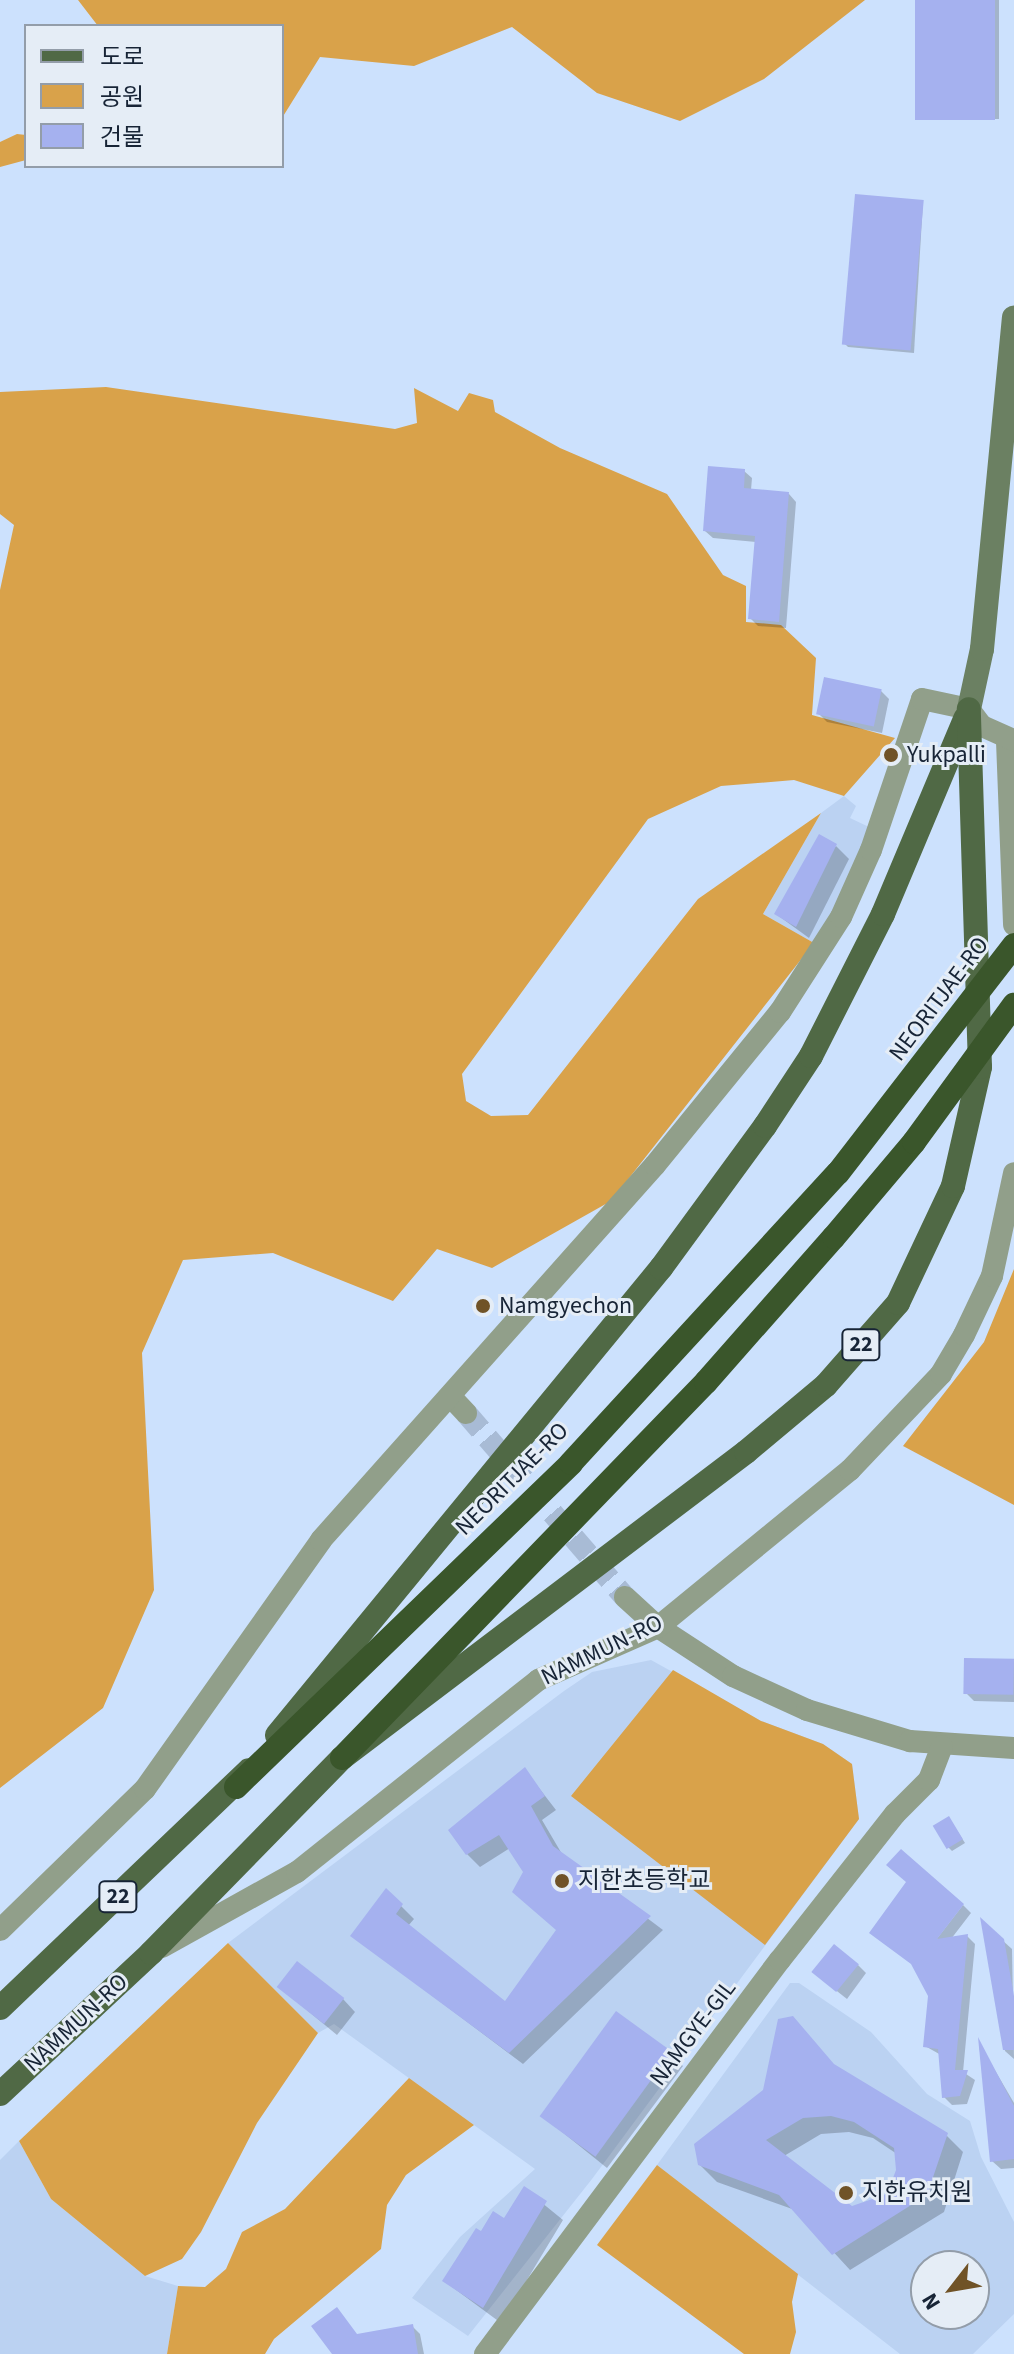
<!DOCTYPE html>
<meta charset="utf-8">
<style>
body{margin:0}
#map{position:relative;width:1014px;height:2354px;overflow:hidden;background:#cce1fd;font-family:"Source Sans 3","Noto Sans KR",sans-serif}
div>[style]{position:absolute}
[style*='--x']{left:calc(var(--x)*1px);top:calc(var(--y)*1px);width:calc(var(--w)*1px);rotate:calc(var(--a)*1deg)}
.built>*{inset:0;background:#bbd2f2}
.green>*{inset:0;background:#d9a24a}
.shadow>*{inset:0;background:#0003;transform-origin:0 0}
.building>*{inset:0;background:#a5b1ef;transform-origin:0 0}
.street-tunnel>*{height:22px;margin-top:-11px;transform-origin:0;background:repeating-linear-gradient(90deg,#a8bbd5 0 22px,transparent 0 33px)}
.street>*{height:22px;margin:-11px;padding:0 11px;transform-origin:11px;border-radius:11px;background:#919f8a}
.secondary>*{height:24px;margin:-12px;padding:0 12px;transform-origin:12px;border-radius:12px;background:#6b8062}
.primary>*{height:24px;margin:-12px;padding:0 12px;transform-origin:12px;border-radius:12px;background:#506945}
.highway>*{height:24px;margin:-12px;padding:0 12px;transform-origin:12px;border-radius:12px;background:#3a562b}
.highway-bridge>*{height:24px;margin:-12px;padding:0 12px;transform-origin:12px;border-radius:12px;background:#3a562b}
.dots>*{width:22px;height:22px;translate:-50% -50%;box-sizing:border-box;border:4px solid #e5edf6;border-radius:50%}
span{translate:-50% -50%;white-space:nowrap;text-align:center;line-height:1.15;-webkit-text-stroke:6px #e5edf6;paint-order:stroke}
.shield-label span{padding:2px 6px;background:#e5edf6;border:2px solid;border-radius:6px;-webkit-text-stroke-width:0}
.shield-label{font-size:22px;color:#172436;font-weight:700}
.poi-label{font-size:24px;color:#172436}
.left{translate:0 -50%;text-align:left}
.street-label{font-size:24px;color:#172436}
.legend{position:absolute;left:24px;top:24px;width:260px;height:144px;box-sizing:border-box;background:#e5edf6;border:2px solid #939da9;margin:0;padding:10px 14px;list-style:none;font-size:24px;color:#172436}
.legend li{display:flex;align-items:center;gap:16px;height:40px}
.legend b{width:40px;border:2px solid #939da9}
.north{position:absolute;left:910px;top:2250px;width:80px;height:80px;box-sizing:border-box;background:#e5edf6;border:2px solid #939da9;border-radius:50%;rotate:239deg;font-size:22px;font-weight:700;line-height:32px;text-align:center;color:#172436}
.north::after{content:'';display:block;margin:auto;width:28px;height:36px;background:#705327;clip-path:polygon(50% 0,100% 100%,50% 72%,0 100%)}
</style>
<div id="map">
<div class="built">
<i style="clip-path:polygon(844px 796px,856px 806px,850px 818px,869px 827px,841px 902px,814px 943px,763px 914px,821px 813px)"></i>
<i style="clip-path:polygon(651px 1660px,761px 1721px,823px 1744px,852px 1764px,859px 1819px,592px 2179px,468px 2336px,412px 2298px,460px 2237px,535px 2169px,334px 2024px,318px 2033px,228px 1943px,564px 1691px,592px 1672px)"></i>
<i style="clip-path:polygon(evenodd,790px 1983px,799px 1983px,871px 2032px,927px 2094px,970px 2121px,981px 2157px,1014px 2222px,1014px 2314px,973px 2354px,900px 2354px,657px 2165px,790px 1983px,926px 2266px,974px 2266px,974px 2314px,926px 2314px,926px 2266px)"></i>
<i style="clip-path:polygon(19px 2141px,51px 2199px,145px 2276px,178px 2286px,167px 2354px,0 2354px,0 2160px)"></i>
</div>
<div class="green">
<i style="clip-path:polygon(78px 0,865px 0,764px 79px,680px 121px,597px 93px,512px 27px,414px 66px,320px 57px,282px 118px,282px 26px,98px 26px)"></i>
<i style="clip-path:polygon(17px 134px,26px 135px,26px 160px,0 167px,0 142px)"></i>
<i style="clip-path:polygon(106px 387px,395px 429px,417px 423px,414px 388px,458px 411px,469px 393px,493px 400px,495px 412px,560px 448px,667px 494px,723px 575px,746px 586px,746px 622px,781px 625px,816px 658px,812px 715px,895px 738px,844px 796px,794px 780px,721px 786px,648px 819px,462px 1074px,466px 1101px,491px 1116px,528px 1115px,698px 899px,821px 813px,763px 914px,814px 943px,611px 1201px,492px 1268px,437px 1249px,393px 1301px,273px 1253px,183px 1260px,142px 1353px,154px 1590px,103px 1708px,0 1788px,0 590px,14px 525px,0 514px,0 392px)"></i>
<i style="clip-path:polygon(1014px 1269px,1014px 1505px,903px 1446px,984px 1342px)"></i>
<i style="clip-path:polygon(673px 1670px,761px 1721px,823px 1744px,852px 1764px,859px 1819px,765px 1945px,571px 1796px)"></i>
<i style="clip-path:polygon(228px 1943px,318px 2033px,257px 2123px,201px 2232px,182px 2259px,145px 2276px,51px 2199px,19px 2141px)"></i>
<i style="clip-path:polygon(409px 2078px,474px 2125px,406px 2175px,387px 2205px,381px 2249px,274px 2339px,265px 2354px,167px 2354px,178px 2286px,205px 2287px,226px 2269px,242px 2232px,285px 2209px)"></i>
<i style="clip-path:polygon(657px 2165px,798px 2274px,792px 2302px,796px 2332px,790px 2354px,744px 2354px,597px 2245px)"></i>
</div>
<div class="shadow">
<i style="left:917px;top:0;width:82px;height:119px"></i>
<i style="clip-path:polygon(923px 202px,914px 353px,848px 347px,844px 343px)"></i>
<i style="clip-path:polygon(744px 471px,752px 478px,751px 490px,789px 494px,796px 502px,786px 628px,758px 626px,750px 618px,756px 542px,713px 538px,705px 531px)"></i>
<i style="clip-path:polygon(881px 691px,889px 699px,882px 733px,827px 722px,819px 714px)"></i>
<i style="clip-path:polygon(836px 846px,849px 859px,809px 938px,776px 914px)"></i>
<i style="clip-path:polygon(1014px 1661px,1014px 1702px,974px 1701px,966px 1693px)"></i>
<i style="clip-path:polygon(525px 1770px,556px 1810px,542px 1820px,562px 1854px,663px 1930px,523px 2064px,353px 1936px,386px 1891px,414px 1919px,408px 1926px,506px 2004px,558px 1931px,510px 1848px,480px 1867px,467px 1854px)"></i>
<i style="clip-path:polygon(949px 1818px,965px 1843px,952px 1851px,948px 1847px)"></i>
<i style="clip-path:polygon(963px 1905px,971px 1913px,951px 1939px,967px 1936px,975px 1944px,963px 2072px,975px 2080px,967px 2104px,952px 2105px,944px 2097px,941px 2055px,925px 2046px,930px 1996px,915px 1967px)"></i>
<i style="clip-path:polygon(983px 1923px,1012px 1949px,1014px 2059px,1005px 2051px)"></i>
<i style="clip-path:polygon(858px 1965px,866px 1973px,847px 1999px,814px 1973px)"></i>
<i style="clip-path:polygon(279px 1987px,343px 1999px,355px 2012px,337px 2035px)"></i>
<i style="clip-path:polygon(979px 2043px,1014px 2103px,1014px 2168px,1001px 2169px,992px 2161px)"></i>
<i style="clip-path:polygon(670px 2054px,683px 2066px,607px 2168px,541px 2115px)"></i>
<i style="clip-path:polygon(evenodd,838px 2069px,946px 2135px,963px 2152px,944px 2212px,850px 2270px,795px 2210px,717px 2182px,699px 2164px,838px 2069px,849px 2132px,873px 2138px,897px 2154px,898px 2170px,889px 2196px,852px 2208px,784px 2156px,821px 2134px,849px 2132px)"></i>
<i style="clip-path:polygon(525px 2189px,563px 2220px,501px 2323px,444px 2281px,481px 2233px,504px 2221px)"></i>
<i style="clip-path:polygon(412px 2326px,420px 2334px,424px 2354px,334px 2354px,358px 2335px)"></i>
</div>
<div class="building">
<i style="left:915px;top:0;width:80px;height:120px"></i>
<i style="left:855px;top:194px;width:69px;height:151px;rotate:5deg"></i>
<i style="clip-path:polygon(708px 466px,745px 469px,744px 488px,789px 492px,779px 622px,748px 619px,755px 536px,703px 531px)"></i>
<i style="left:824px;top:677px;width:59px;height:38px;rotate:12deg"></i>
<i style="clip-path:polygon(819px 834px,837px 844px,796px 927px,774px 914px)"></i>
<i style="left:964px;top:1658px;width:50px;height:36px;rotate:1deg"></i>
<i style="clip-path:polygon(525px 1767px,545px 1796px,531px 1806px,553px 1846px,651px 1916px,509px 2053px,350px 1936px,386px 1888px,403px 1904px,396px 1914px,505px 2001px,556px 1930px,512px 1892px,523px 1872px,499px 1835px,466px 1855px,448px 1830px)"></i>
<i style="left:949px;top:1816px;width:27px;height:19px;rotate:59deg"></i>
<i style="clip-path:polygon(901px 1849px,964px 1904px,937px 1939px,968px 1934px,955px 2070px,968px 2070px,960px 2096px,942px 2098px,938px 2049px,923px 2047px,928px 1996px,911px 1964px,869px 1933px,906px 1882px,886px 1865px)"></i>
<i style="clip-path:polygon(980px 1917px,1004px 1939px,1014px 1996px,1014px 2050px,1003px 2050px)"></i>
<i style="left:834px;top:1944px;width:32px;height:36px;rotate:39deg"></i>
<i style="left:297px;top:1961px;width:60px;height:33px;rotate:38deg"></i>
<i style="left:616px;top:2011px;width:69px;height:130px;rotate:36deg"></i>
<i style="clip-path:polygon(evenodd,793px 2016px,834px 2064px,948px 2133px,927px 2195px,832px 2255px,779px 2195px,698px 2165px,694px 2144px,763px 2090px,778px 2019px,793px 2016px,831px 2116px,854px 2122px,894px 2148px,896px 2170px,887px 2194px,852px 2206px,766px 2140px,803px 2118px,831px 2116px)"></i>
<i style="clip-path:polygon(978px 2037px,1014px 2106px,1014px 2159px,990px 2162px)"></i>
<i style="clip-path:polygon(524px 2186px,547px 2201px,483px 2308px,442px 2281px,476px 2228px,481px 2231px,493px 2211px,504px 2218px)"></i>
<i style="clip-path:polygon(337px 2307px,357px 2334px,413px 2324px,418px 2354px,332px 2354px,311px 2326px)"></i>
</div>
<div class="street-tunnel">
<i style="--x:466;--y:1413;--w:243;--a:49.2"></i>
</div>
<div class="street">
<i style="--x:1007;--y:741;--w:184;--a:87.8"></i>
<i style="--x:451;--y:1397;--w:22;--a:47"></i>
<i style="--x:625;--y:1597;--w:45;--a:42.3"></i>
<i style="--x:658;--y:1627;--w:90;--a:33.2"></i>
<i style="--x:733;--y:1676;--w:81;--a:24.7"></i>
<i style="--x:807;--y:1710;--w:108;--a:16.8"></i>
<i style="--x:910;--y:1741;--w:104;--a:3.9"></i>
<i style="--x:0;--y:1930;--w:202;--a:-44.2"></i>
<i style="--x:145;--y:1789;--w:305;--a:-54.7"></i>
<i style="--x:321;--y:1540;--w:502;--a:-48.31"></i>
<i style="--x:655;--y:1165;--w:198;--a:-50.8"></i>
<i style="--x:780;--y:1012;--w:113;--a:-57.3"></i>
<i style="--x:841;--y:917;--w:73;--a:-65.9"></i>
<i style="--x:871;--y:850;--w:159;--a:-71.3"></i>
<i style="--x:922;--y:699;--w:48;--a:12"></i>
<i style="--x:969;--y:709;--w:21;--a:53"></i>
<i style="--x:982;--y:726;--w:35;--a:24"></i>
<i style="--x:162;--y:1947;--w:154;--a:-29.1"></i>
<i style="--x:297;--y:1872;--w:308;--a:-38.5"></i>
<i style="--x:538;--y:1680;--w:131;--a:-23.8"></i>
<i style="--x:658;--y:1627;--w:248;--a:-39.3"></i>
<i style="--x:850;--y:1470;--w:132;--a:-46.5"></i>
<i style="--x:941;--y:1374;--w:45;--a:-59.5"></i>
<i style="--x:964;--y:1335;--w:65;--a:-64.6"></i>
<i style="--x:992;--y:1276;--w:105;--a:-77.9"></i>
<i style="--x:485;--y:2354;--w:492;--a:-53.2"></i>
<i style="--x:780;--y:1960;--w:186;--a:-51.8"></i>
<i style="--x:895;--y:1814;--w:48;--a:-45"></i>
<i style="--x:929;--y:1780;--w:36;--a:-69"></i>
</div>
<div class="secondary">
<i style="--x:969;--y:709;--w:61;--a:-77.8"></i>
<i style="--x:982;--y:649;--w:333;--a:-84.5"></i>
</div>
<div class="primary">
<i style="--x:277;--y:1735;--w:605;--a:-50.57"></i>
<i style="--x:661;--y:1268;--w:176;--a:-53.8"></i>
<i style="--x:765;--y:1126;--w:84;--a:-56.7"></i>
<i style="--x:811;--y:1056;--w:159;--a:-63.1"></i>
<i style="--x:883;--y:914;--w:212;--a:-67.2"></i>
<i style="--x:0;--y:2008;--w:344;--a:-43.7"></i>
<i style="--x:0;--y:2094;--w:207;--a:-43"></i>
<i style="--x:151;--y:1953;--w:273;--a:-45.6"></i>
<i style="--x:342;--y:1758;--w:507;--a:-37.14"></i>
<i style="--x:746;--y:1452;--w:104;--a:-39.9"></i>
<i style="--x:826;--y:1385;--w:109;--a:-48.7"></i>
<i style="--x:898;--y:1303;--w:129;--a:-64.8"></i>
<i style="--x:953;--y:1186;--w:122;--a:-77.2"></i>
<i style="--x:980;--y:1067;--w:358;--a:-91.8"></i>
</div>
<div class="highway">
<i style="--x:342;--y:1758;--w:523;--a:-45.93"></i>
<i style="--x:706;--y:1382;--w:193;--a:-48.6"></i>
<i style="--x:236;--y:1787;--w:466;--a:-44"></i>
<i style="--x:571;--y:1463;--w:394;--a:-47.4"></i>
</div>
<div class="highway-bridge">
<i style="--x:838;--y:1173;--w:288;--a:-52.3"></i>
<i style="--x:834;--y:1237;--w:124;--a:-49.9"></i>
<i style="--x:914;--y:1142;--w:170;--a:-53.9"></i>
</div>
<div class="dots">
<i style="left:891px;top:755px;background:#705327"></i>
<i style="left:483px;top:1306px;background:#705327"></i>
<i style="left:562px;top:1881px;background:#705327"></i>
<i style="left:846px;top:2193px;background:#705327"></i>
</div>
<div class="shield-label">
<span style="left:861px;top:1345px">22</span>
<span style="left:118px;top:1897px">22</span>
</div>
<div class="poi-label">
<span class="left" style="left:907px;top:755px">Yukpalli</span>
<span class="left" style="left:499px;top:1306px">Namgyechon</span>
<span class="left" style="left:578px;top:1881px">지한초등학교</span>
<span class="left" style="left:862px;top:2193px">지한유치원</span>
</div>
<div class="street-label">
<span style="left:939px;top:999px;rotate:-53deg">NEORITJAE-RO</span>
<span style="left:512px;top:1479px;rotate:-45deg">NEORITJAE-RO</span>
<span style="left:602px;top:1650px;rotate:-26deg">NAMMUN-RO</span>
<span style="left:76px;top:2023px;rotate:-43deg">NAMMUN-RO</span>
<span style="left:693px;top:2033px;rotate:-53deg">NAMGYE-GIL</span>
</div>
<ul class="legend">
<li><b style="height:10px;background:#506945"></b>도로</li>
<li><b style="height:22px;background:#d9a24a"></b>공원</li>
<li><b style="height:22px;background:#a5b1ef"></b>건물</li>
</ul>
<div class="north">N</div>
</div>
